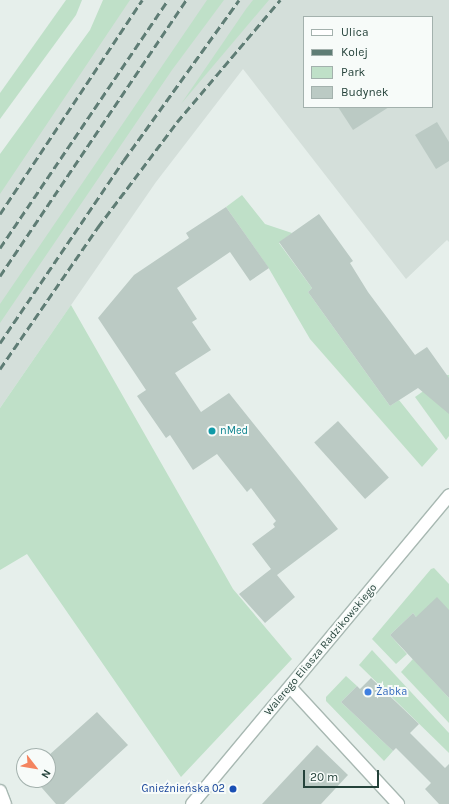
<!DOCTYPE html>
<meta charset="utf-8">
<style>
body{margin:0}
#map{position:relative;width:449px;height:804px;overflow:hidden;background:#e6efeb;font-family:Karla,sans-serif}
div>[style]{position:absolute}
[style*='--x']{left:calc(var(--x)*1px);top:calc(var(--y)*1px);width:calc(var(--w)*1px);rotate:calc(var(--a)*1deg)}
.built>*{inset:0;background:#d4dfda}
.green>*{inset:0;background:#bfe0c8}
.building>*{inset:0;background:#bbcac4;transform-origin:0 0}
.roads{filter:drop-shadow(1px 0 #a8b8b2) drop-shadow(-1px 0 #a8b8b2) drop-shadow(0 1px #a8b8b2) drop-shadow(0 -1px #a8b8b2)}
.street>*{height:12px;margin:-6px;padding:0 6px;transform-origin:6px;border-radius:6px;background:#fff}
.secondary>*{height:12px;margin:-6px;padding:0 6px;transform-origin:6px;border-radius:6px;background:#fff}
.rail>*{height:3px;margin-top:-1.5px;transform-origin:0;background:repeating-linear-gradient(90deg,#5f7d75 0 8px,transparent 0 12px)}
.dots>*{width:11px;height:11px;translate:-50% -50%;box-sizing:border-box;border:2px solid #f7fbf9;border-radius:50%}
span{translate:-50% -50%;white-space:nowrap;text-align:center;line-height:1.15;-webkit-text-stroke:4px #f7fbf9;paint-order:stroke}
.culture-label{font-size:11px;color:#0d838f}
.left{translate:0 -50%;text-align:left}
.street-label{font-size:11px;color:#24423a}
.shop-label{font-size:11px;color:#366cbe}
.transit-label{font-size:11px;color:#164399}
.right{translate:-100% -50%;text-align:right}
.legend{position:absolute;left:303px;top:16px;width:130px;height:92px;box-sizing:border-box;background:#f7fbf9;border:1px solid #a3b1ad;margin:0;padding:5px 7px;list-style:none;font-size:12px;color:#24423a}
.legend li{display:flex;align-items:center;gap:8px;height:20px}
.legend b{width:20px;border:1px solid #a3b1ad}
.north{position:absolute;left:16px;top:748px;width:40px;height:40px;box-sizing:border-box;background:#f7fbf9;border:1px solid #a3b1ad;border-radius:50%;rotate:121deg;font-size:11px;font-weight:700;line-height:16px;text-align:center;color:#24423a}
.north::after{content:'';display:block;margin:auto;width:14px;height:18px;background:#f4845f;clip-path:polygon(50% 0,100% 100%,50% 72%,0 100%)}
.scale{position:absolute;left:303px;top:770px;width:76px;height:18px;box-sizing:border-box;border:2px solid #24423a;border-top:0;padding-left:5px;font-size:12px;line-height:14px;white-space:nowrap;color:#24423a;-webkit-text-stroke:3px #f7fbf9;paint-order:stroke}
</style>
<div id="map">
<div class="built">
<i style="clip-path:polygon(evenodd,122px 0,449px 0,449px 242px,447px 240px,406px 279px,243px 69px,156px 182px,0 408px,0 181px,122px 0,304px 17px,432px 17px,432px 107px,304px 107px,304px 17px)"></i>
</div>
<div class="green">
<i style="clip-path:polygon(66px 0,82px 0,76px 15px,0 119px,0 93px)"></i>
<i style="clip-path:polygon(103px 0,130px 0,0 194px,0 154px,90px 30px)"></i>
<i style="clip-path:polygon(207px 0,224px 0,172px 70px,0 323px,0 304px)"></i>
<i style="clip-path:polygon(253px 0,269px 0,181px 104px,246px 9px)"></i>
<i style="clip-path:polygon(242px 195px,265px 224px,292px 233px,279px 243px,312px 288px,308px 292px,390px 406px,399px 400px,438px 449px,422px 467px,310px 339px,268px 267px,226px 207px)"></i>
<i style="clip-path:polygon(71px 305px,233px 589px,292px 659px,181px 777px,27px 554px,0 570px,0 408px)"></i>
<i style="clip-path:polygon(446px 375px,449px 375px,449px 436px,446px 440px,415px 397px)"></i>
<i style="clip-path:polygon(434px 568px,449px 584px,449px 610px,416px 617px,413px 613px,390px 635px,407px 654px,396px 664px,372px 639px,431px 569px)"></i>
<i style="clip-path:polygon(372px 650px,449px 733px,449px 753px,359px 665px)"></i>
<i style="clip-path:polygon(413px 659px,449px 698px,449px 723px,401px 672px)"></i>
<i style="clip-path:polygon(346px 676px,357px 686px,341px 702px,393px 751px,384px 761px,326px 701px,326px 697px)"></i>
</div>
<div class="building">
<i style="clip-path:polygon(338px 107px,389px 107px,353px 130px)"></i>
<i style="clip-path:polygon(437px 122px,449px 142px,449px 161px,436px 169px,415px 135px)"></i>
<i style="clip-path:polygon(226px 207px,269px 268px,250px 281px,230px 252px,177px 288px,197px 319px,192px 322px,211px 350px,175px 373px,201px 412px,229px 393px,338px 529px,277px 575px,295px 597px,265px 623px,239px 594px,271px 569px,252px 544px,275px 527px,273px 524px,276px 521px,251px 488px,247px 492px,217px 454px,193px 470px,170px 435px,166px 438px,137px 396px,146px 390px,98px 318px,134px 275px,189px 238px,186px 233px)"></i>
<i style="clip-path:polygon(319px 214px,353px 261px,350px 263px,368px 292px,415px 355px,427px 347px,449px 378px,449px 414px,418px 388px,390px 406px,308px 292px,312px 288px,279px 242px)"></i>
<i style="left:338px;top:421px;width:76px;height:32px;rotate:48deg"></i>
<i style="clip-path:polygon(437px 597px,449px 610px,449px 698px,390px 635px,413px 613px,416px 617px)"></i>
<i style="clip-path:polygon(371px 678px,419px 724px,410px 733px,445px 768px,449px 764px,449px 804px,439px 804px,425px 789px,431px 783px,396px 748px,393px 751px,341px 702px,357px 686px,360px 689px)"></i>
<i style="clip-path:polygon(97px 712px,128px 745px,64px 804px,56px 804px,35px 780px,48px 780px,48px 756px)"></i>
<i style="clip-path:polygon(317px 745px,348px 775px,321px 804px,262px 804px)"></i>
</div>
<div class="roads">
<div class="street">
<i style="--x:291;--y:688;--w:158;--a:47.3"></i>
</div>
<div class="secondary">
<i style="--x:0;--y:791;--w:14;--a:69"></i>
<i style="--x:192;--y:804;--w:402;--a:-50.2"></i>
</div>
</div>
<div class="rail">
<i style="--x:0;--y:214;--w:257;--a:-56.4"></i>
<i style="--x:0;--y:248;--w:300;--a:-55.9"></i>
<i style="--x:0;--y:276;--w:333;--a:-56"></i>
<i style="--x:0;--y:343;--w:221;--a:-55.9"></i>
<i style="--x:124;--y:160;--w:197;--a:-54.3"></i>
<i style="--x:0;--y:369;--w:173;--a:-55.4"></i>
<i style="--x:98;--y:227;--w:131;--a:-53"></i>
<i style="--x:177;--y:122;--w:160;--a:-49.8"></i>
</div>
<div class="dots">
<i style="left:212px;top:431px;background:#0f9aa8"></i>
<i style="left:368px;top:692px;background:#3f7fe0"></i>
<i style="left:233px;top:789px;background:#1a4fb4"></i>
</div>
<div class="culture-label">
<span class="left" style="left:220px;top:431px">nMed</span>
</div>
<div class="street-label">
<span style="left:321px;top:650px;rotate:-50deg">Walerego Eliasza Radzikowskiego</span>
</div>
<div class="shop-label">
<span class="left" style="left:376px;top:692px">Żabka</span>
</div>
<div class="transit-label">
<span class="right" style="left:225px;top:789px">Gnieźnieńska 02</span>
</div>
<ul class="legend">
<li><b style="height:5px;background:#fff"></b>Ulica</li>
<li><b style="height:5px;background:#5f7d75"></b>Kolej</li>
<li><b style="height:11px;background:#bfe0c8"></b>Park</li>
<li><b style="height:11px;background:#bbcac4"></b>Budynek</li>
</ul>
<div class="north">N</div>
<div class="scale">20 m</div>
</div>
